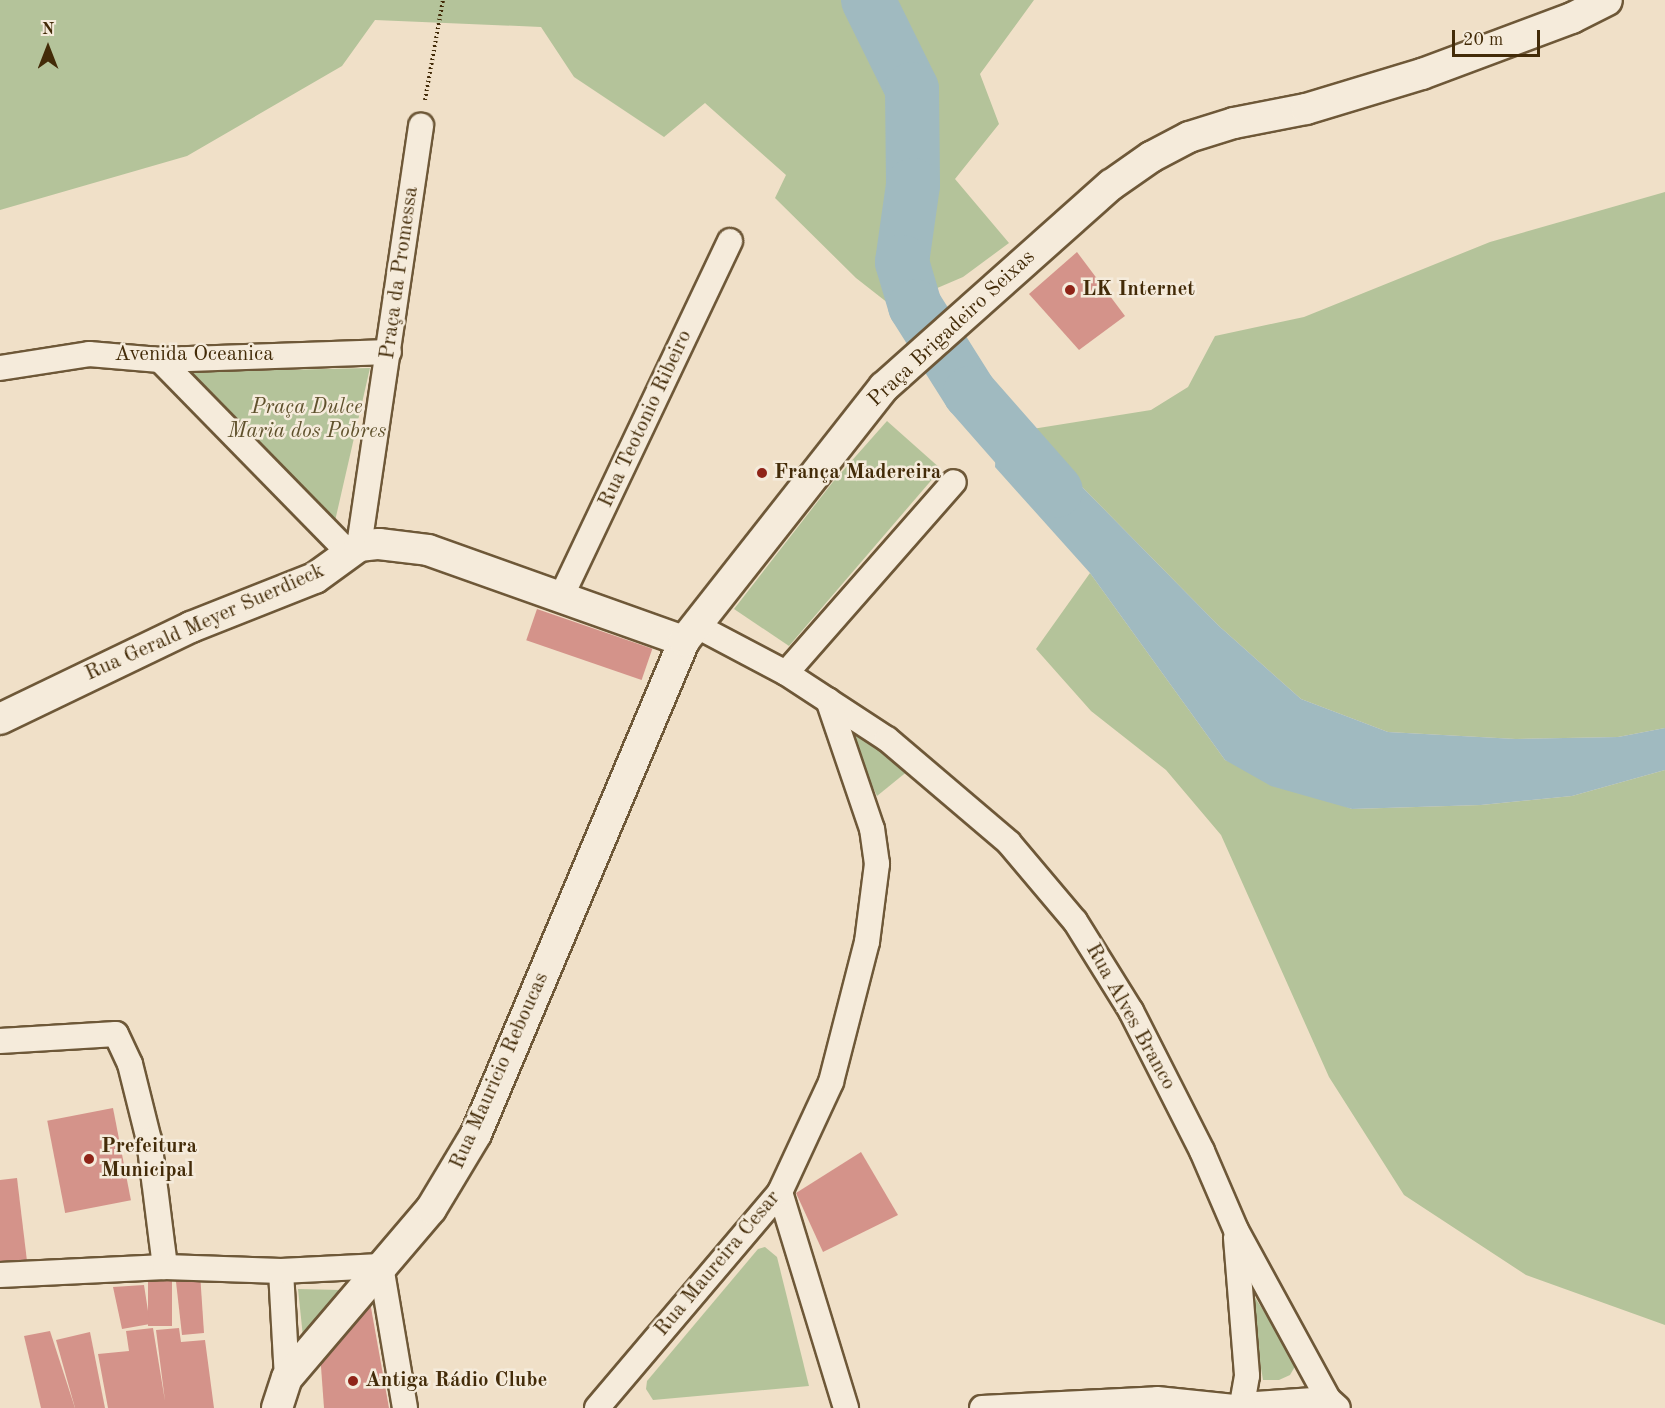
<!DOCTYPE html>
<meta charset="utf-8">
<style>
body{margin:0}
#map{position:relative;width:1665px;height:1408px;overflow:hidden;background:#f0e0c8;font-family:"Old Standard TT",serif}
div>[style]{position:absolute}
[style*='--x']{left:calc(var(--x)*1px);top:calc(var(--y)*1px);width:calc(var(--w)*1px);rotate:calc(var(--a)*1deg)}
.green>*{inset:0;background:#b4c39a}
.water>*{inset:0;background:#a0bac0}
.river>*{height:54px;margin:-27px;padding:0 27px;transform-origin:27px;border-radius:27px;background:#a0bac0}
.building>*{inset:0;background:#d4938a;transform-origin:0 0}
.path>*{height:4px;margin-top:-2px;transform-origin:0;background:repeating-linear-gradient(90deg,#432b08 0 1.5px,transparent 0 4.5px)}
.roads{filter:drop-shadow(2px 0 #6e5838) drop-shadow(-2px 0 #6e5838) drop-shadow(0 2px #6e5838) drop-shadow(0 -2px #6e5838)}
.minor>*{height:24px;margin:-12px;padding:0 12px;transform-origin:12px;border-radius:12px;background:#f5ebdb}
.tertiary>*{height:30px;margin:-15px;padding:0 15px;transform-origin:15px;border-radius:15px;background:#f5ebdb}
.dots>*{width:16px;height:16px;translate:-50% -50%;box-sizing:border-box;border:3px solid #f5ebdb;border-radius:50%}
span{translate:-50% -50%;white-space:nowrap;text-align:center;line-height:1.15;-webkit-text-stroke:5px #f5ebdb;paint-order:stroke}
.street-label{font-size:21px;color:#432b08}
.poi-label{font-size:21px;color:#432b08;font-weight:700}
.left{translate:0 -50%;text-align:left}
.park-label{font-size:21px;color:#5f512c;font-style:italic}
.north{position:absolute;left:18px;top:18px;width:60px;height:60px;-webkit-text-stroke:4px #f5ebdb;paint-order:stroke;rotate:0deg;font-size:16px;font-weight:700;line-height:24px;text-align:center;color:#432b08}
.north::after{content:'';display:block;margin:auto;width:21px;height:27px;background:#432b08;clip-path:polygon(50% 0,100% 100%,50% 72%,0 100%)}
.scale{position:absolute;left:1452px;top:30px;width:88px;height:27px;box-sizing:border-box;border:3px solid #432b08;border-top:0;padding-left:8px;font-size:18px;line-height:21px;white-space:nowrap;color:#432b08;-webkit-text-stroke:4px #f5ebdb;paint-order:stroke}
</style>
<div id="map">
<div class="green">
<i style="clip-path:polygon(0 0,1034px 0,980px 74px,999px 124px,955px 179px,1009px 243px,963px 277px,893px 307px,856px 278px,775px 198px,786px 175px,705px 103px,664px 137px,574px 77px,541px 27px,375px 20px,342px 66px,187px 156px,0 210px)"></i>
<i style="clip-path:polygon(1665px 192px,1665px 728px,1618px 737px,1516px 739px,1388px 732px,1301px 699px,1219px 626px,1026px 430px,1151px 410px,1188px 387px,1215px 336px,1304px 317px,1490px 242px)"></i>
<i style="clip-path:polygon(370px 368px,335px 521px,191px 372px)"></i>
<i style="clip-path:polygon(887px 421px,941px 469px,789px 646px,734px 609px,832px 483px)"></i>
<i style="clip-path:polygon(1090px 573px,1225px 760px,1352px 809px,1481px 805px,1572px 796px,1665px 770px,1665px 1325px,1526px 1275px,1404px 1195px,1329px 1077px,1221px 835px,1166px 770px,1091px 711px,1036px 649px)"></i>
<i style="clip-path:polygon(861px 731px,909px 770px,877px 796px,850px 740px)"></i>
<i style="clip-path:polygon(765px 1247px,777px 1257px,809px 1386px,653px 1400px,646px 1389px,647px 1381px,758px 1249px)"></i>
<i style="clip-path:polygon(298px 1289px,341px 1290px,303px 1337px)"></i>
<i style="clip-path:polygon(1254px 1296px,1297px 1363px,1290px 1375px,1279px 1380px,1263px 1380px,1249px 1297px)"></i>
</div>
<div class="water">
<i style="clip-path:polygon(1026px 430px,1219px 626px,1301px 699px,1388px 732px,1516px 739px,1618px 737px,1665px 728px,1665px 770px,1572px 796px,1481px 805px,1352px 809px,1271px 786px,1225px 760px,1090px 573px,995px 467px,996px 449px,1006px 435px)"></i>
</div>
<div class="river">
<i style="--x:868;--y:0;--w:99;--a:63.7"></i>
<i style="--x:912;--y:89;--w:96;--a:89.4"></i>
<i style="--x:913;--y:185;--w:78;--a:98.1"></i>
<i style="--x:902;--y:262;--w:46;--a:73.5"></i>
<i style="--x:915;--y:306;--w:103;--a:57.7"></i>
<i style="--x:970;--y:393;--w:130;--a:48.7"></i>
</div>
<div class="building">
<i style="clip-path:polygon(1077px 252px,1125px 316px,1079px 350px,1029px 294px)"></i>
<i style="left:537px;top:609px;width:122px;height:33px;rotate:19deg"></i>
<i style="left:113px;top:1108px;width:94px;height:67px;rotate:79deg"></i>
<i style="clip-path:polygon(861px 1152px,898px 1215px,823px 1252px,796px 1193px)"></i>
<i style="clip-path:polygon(17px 1178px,27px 1261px,0 1263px,0 1180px)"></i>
<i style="left:148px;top:1273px;width:24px;height:53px"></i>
<i style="clip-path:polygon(175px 1273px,200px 1273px,204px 1333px,182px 1335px)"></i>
<i style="clip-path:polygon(144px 1285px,150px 1324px,122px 1329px,113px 1287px)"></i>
<i style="clip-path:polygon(370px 1302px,389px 1408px,324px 1408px,320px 1353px)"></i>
<i style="clip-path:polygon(153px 1328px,165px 1401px,156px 1330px,179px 1328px,181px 1342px,205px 1340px,214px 1408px,108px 1408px,98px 1354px,129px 1351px,126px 1331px)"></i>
<i style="clip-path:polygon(50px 1331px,75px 1408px,41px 1408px,24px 1336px)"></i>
<i style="clip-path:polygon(90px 1332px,105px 1408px,75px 1408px,56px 1340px)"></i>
</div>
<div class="path">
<i style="--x:425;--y:100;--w:102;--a:-79.8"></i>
</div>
<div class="roads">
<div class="minor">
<i style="--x:160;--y:360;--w:272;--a:45.6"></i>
<i style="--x:0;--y:368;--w:90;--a:-8.9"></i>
<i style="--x:89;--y:354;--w:71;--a:4.8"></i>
<i style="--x:160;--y:360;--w:229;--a:-2"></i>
<i style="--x:359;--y:546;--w:425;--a:-81.6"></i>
<i style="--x:561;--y:597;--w:394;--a:-64.6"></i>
<i style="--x:695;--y:625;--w:103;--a:27.8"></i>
<i style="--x:786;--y:673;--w:121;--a:33.2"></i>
<i style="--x:887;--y:739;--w:160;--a:40.4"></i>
<i style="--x:1009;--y:843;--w:102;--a:49.8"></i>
<i style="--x:1075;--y:921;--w:106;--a:58.1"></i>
<i style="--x:1131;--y:1011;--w:157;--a:63.1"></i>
<i style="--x:1202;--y:1151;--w:86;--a:66.7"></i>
<i style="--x:1236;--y:1230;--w:192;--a:61.4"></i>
<i style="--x:1328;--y:1399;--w:13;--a:42"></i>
<i style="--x:786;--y:673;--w:254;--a:-48.7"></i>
<i style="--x:0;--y:1041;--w:116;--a:-3.5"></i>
<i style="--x:116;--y:1034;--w:33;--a:65"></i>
<i style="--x:130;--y:1064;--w:78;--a:76"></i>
<i style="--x:149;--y:1140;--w:128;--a:82.8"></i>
<i style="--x:780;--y:1192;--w:226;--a:73"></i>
<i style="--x:1236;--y:1238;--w:138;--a:85.4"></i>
<i style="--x:1247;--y:1376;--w:29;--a:100"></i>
<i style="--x:1242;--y:1405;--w:86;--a:-4"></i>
<i style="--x:281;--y:1271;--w:107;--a:86.8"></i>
<i style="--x:0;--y:1275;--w:165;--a:-2.8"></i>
<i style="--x:165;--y:1267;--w:116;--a:2"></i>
<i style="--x:281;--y:1271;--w:100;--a:-2.9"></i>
<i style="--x:381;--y:1266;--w:144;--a:80.4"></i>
<i style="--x:597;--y:1408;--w:283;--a:-49.7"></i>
<i style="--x:780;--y:1192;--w:121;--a:-65.1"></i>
<i style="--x:831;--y:1082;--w:145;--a:-75.6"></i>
<i style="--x:867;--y:942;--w:79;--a:-82.7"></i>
<i style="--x:877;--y:864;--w:35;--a:-98"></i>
<i style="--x:872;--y:829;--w:136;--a:-108.8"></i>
<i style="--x:982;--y:1408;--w:175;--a:-2.9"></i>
<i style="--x:1157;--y:1399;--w:87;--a:5.9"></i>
</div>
<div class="tertiary">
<i style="--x:0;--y:719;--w:212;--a:-25.7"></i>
<i style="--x:191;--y:627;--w:133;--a:-21.6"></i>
<i style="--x:315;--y:578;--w:54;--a:-36"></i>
<i style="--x:359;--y:546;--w:20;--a:-6"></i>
<i style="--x:379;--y:544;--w:49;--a:7"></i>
<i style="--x:428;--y:550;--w:272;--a:19.6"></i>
<i style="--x:277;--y:1408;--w:32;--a:-72"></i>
<i style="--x:287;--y:1378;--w:222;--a:-49.6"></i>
<i style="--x:431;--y:1209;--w:87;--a:-59"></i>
<i style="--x:476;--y:1134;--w:535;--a:-67.12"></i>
<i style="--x:684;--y:641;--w:323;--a:-51.8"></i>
<i style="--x:884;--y:387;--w:304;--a:-41.7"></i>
<i style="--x:1111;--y:185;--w:49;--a:-35"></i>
<i style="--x:1151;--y:157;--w:43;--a:-27.8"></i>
<i style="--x:1189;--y:137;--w:47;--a:-17.3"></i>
<i style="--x:1234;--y:123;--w:73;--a:-11"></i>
<i style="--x:1306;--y:109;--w:121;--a:-16.8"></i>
<i style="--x:1422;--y:74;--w:160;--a:-20.5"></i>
<i style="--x:1572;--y:18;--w:39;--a:-27"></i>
</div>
</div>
<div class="dots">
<i style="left:1070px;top:290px;background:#8f2418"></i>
<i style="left:762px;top:473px;background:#8f2418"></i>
<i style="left:89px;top:1159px;background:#8f2418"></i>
<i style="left:353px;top:1381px;background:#8f2418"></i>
</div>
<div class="street-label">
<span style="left:400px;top:273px;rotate:-82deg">Praça da Promessa</span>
<span style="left:952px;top:329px;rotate:-43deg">Praça Brigadeiro Seixas</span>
<span style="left:194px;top:355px">Avenida Oceanica</span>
<span style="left:646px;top:419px;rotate:-65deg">Rua Teotonio Ribeiro</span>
<span style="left:205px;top:623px;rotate:-24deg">Rua Gerald Meyer Suerdieck</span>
<span style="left:1130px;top:1017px;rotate:61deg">Rua Alves Branco</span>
<span style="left:500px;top:1071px;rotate:-66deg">Rua Mauricio Reboucas</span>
<span style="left:718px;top:1264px;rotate:-50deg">Rua Maureira Cesar</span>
</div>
<div class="poi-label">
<span class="left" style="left:1082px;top:290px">LK Internet</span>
<span class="left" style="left:774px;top:473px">França Madereira</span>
<span class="left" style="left:101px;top:1159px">Prefeitura<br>Municipal</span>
<span class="left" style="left:365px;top:1381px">Antiga Rádio Clube</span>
</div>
<div class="park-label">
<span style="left:307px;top:420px">Praça Dulce<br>Maria dos Pobres</span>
</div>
<div class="north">N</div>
<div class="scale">20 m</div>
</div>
